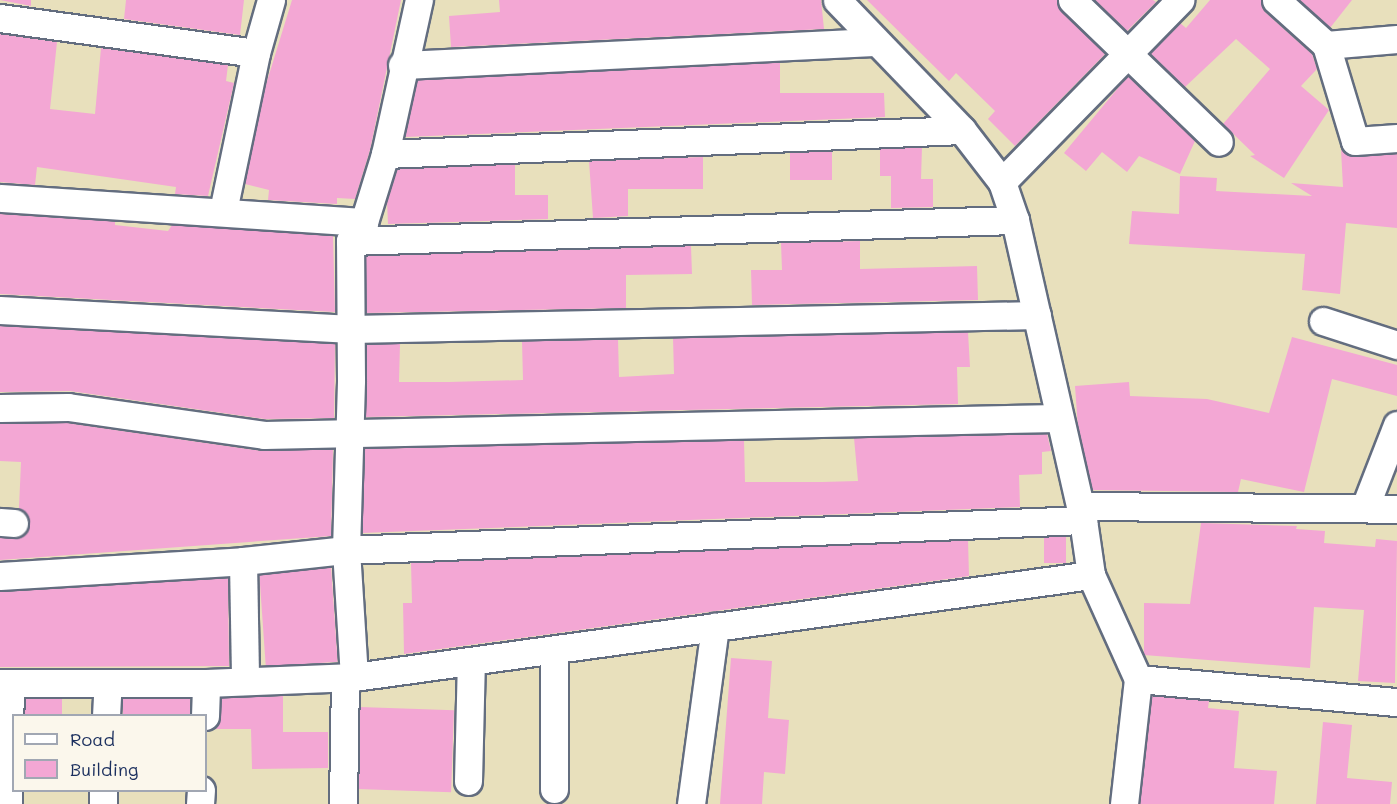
<!DOCTYPE html>
<style>
body{margin:0}
#map{position:relative;width:1397px;height:804px;overflow:hidden;background:#e8e0bc;font-family:Mali,sans-serif}
div>[style]{position:absolute}
[style*='--x']{left:calc(var(--x)*1px);top:calc(var(--y)*1px);width:calc(var(--w)*1px);rotate:calc(var(--a)*1deg)}
.building>*{inset:0;background:#f3a7d4;transform-origin:0 0}
.roads{filter:drop-shadow(2px 0 #636d7f) drop-shadow(-2px 0 #636d7f) drop-shadow(0 2px #636d7f) drop-shadow(0 -2px #636d7f)}
.minor>*{height:27px;margin:-13.5px;padding:0 13.5px;transform-origin:13.5px;border-radius:13.5px;background:#fff}
span{translate:-50% -50%;white-space:nowrap;text-align:center;line-height:1.15;-webkit-text-stroke:5px #fbf7ec;paint-order:stroke}
.legend{position:absolute;left:12px;top:714px;width:195px;height:78px;box-sizing:border-box;background:#fbf7ec;border:2px solid #a1a7b3;margin:0;padding:8px 10px;list-style:none;font-size:18px;color:#1b2f5e}
.legend li{display:flex;align-items:center;gap:12px;height:30px}
.legend b{width:30px;border:2px solid #a1a7b3}
</style>
<div id="map">
<div class="building">
<i style="clip-path:polygon(0 0,31px 0,31px 6px)"></i>
<i style="clip-path:polygon(126px 0,244px 0,240px 35px,124px 19px)"></i>
<i style="clip-path:polygon(292px 0,401px 0,370px 150px,355px 199px,337px 198px,337px 204px,268px 200px,269px 190px,245px 184px,264px 91px)"></i>
<i style="clip-path:polygon(499px 0,821px 0,824px 29px,451px 47px,449px 16px,500px 12px)"></i>
<i style="clip-path:polygon(867px 0,1057px 0,1061px 11px,1105px 54px,1015px 146px,988px 119px,995px 111px,956px 73px,949px 81px)"></i>
<i style="clip-path:polygon(1095px 0,1153px 0,1156px 2px,1127px 31px)"></i>
<i style="clip-path:polygon(1210px 0,1261px 0,1265px 12px,1312px 54px,1317px 69px,1301px 86px,1329px 110px,1284px 178px,1250px 156px,1255px 155px,1223px 124px,1270px 69px,1236px 39px,1185px 87px,1150px 53px,1180px 23px,1186px 28px)"></i>
<i style="clip-path:polygon(1300px 0,1352px 0,1330px 28px)"></i>
<i style="clip-path:polygon(0 34px,57px 42px,50px 109px,95px 114px,101px 48px,228px 65px,226px 81px,234px 83px,208px 196px,175px 194px,176px 187px,37px 167px,35px 185px,0 182px)"></i>
<i style="clip-path:polygon(780px 62px,780px 93px,884px 93px,885px 117px,405px 137px,417px 80px)"></i>
<i style="clip-path:polygon(1128px 76px,1195px 141px,1180px 174px,1139px 156px,1127px 172px,1102px 152px,1086px 171px,1064px 153px)"></i>
<i style="clip-path:polygon(922px 147px,921px 179px,933px 179px,933px 207px,891px 208px,891px 176px,880px 176px,880px 149px)"></i>
<i style="clip-path:polygon(1341px 150px,1356px 157px,1397px 154px,1397px 228px,1346px 223px,1340px 294px,1302px 290px,1305px 254px,1129px 244px,1132px 211px,1179px 214px,1180px 176px,1217px 178px,1216px 191px,1312px 196px,1291px 183px,1343px 187px)"></i>
<i style="left:832px;top:151px;width:29px;height:42px;rotate:90deg"></i>
<i style="clip-path:polygon(703px 157px,703px 189px,628px 189px,628px 216px,593px 218px,589px 161px)"></i>
<i style="clip-path:polygon(515px 164px,515px 195px,548px 195px,548px 219px,388px 224px,387px 201px,397px 169px)"></i>
<i style="clip-path:polygon(0 214px,109px 221px,115px 222px,115px 225px,168px 231px,172px 225px,333px 236px,335px 312px,0 294px)"></i>
<i style="clip-path:polygon(860px 241px,860px 269px,977px 266px,978px 300px,752px 305px,751px 270px,782px 270px,781px 243px)"></i>
<i style="clip-path:polygon(691px 246px,692px 274px,626px 275px,626px 308px,366px 313px,366px 256px)"></i>
<i style="clip-path:polygon(0 326px,335px 344px,334px 418px,265px 419px,70px 391px,0 392px)"></i>
<i style="clip-path:polygon(968px 332px,970px 367px,957px 367px,958px 404px,366px 417px,366px 344px,400px 344px,399px 382px,449px 382px,523px 380px,522px 341px,618px 339px,619px 377px,674px 374px,673px 338px)"></i>
<i style="clip-path:polygon(1292px 337px,1397px 365px,1397px 396px,1332px 379px,1304px 492px,1241px 479px,1238px 492px,1092px 490px,1078px 428px,1075px 386px,1129px 382px,1130px 396px,1207px 399px,1269px 413px)"></i>
<i style="clip-path:polygon(67px 423px,262px 451px,333px 449px,331px 536px,0 560px,0 538px,21px 537px,30px 524px,28px 516px,19px 508px,21px 462px,0 461px,0 424px)"></i>
<i style="clip-path:polygon(1047px 434px,1051px 451px,1042px 452px,1042px 474px,1019px 475px,1020px 507px,362px 533px,365px 449px,744px 440px,745px 482px,822px 482px,858px 481px,854px 438px)"></i>
<i style="clip-path:polygon(1201px 523px,1297px 526px,1296px 529px,1325px 531px,1324px 543px,1375px 547px,1376px 539px,1397px 541px,1395px 683px,1358px 681px,1364px 610px,1314px 607px,1310px 668px,1144px 655px,1144px 603px,1190px 604px)"></i>
<i style="left:1066px;top:536px;width:27px;height:22px;rotate:90deg"></i>
<i style="clip-path:polygon(968px 540px,969px 576px,404px 654px,403px 603px,412px 603px,411px 563px)"></i>
<i style="left:331px;top:567px;width:95px;height:72px;rotate:86deg"></i>
<i style="clip-path:polygon(228px 578px,229px 666px,0 667px,0 592px)"></i>
<i style="clip-path:polygon(731px 658px,772px 661px,768px 718px,789px 720px,785px 774px,764px 772px,762px 804px,720px 804px)"></i>
<i style="clip-path:polygon(283px 696px,283px 732px,328px 732px,328px 768px,252px 769px,251px 729px,214px 729px,221px 717px,221px 698px)"></i>
<i style="clip-path:polygon(1152px 696px,1209px 701px,1208px 708px,1239px 711px,1234px 768px,1277px 771px,1274px 804px,1140px 804px)"></i>
<i style="left:25px;top:699px;width:37px;height:17px"></i>
<i style="left:123px;top:699px;width:67px;height:17px"></i>
<i style="left:360px;top:707px;width:94px;height:82px;rotate:2deg"></i>
<i style="clip-path:polygon(1323px 722px,1352px 725px,1347px 778px,1392px 782px,1390px 804px,1316px 804px)"></i>
</div>
<div class="roads">
<div class="minor">
<i style="--x:837;--y:0;--w:180;--a:46.1"></i>
<i style="--x:962;--y:130;--w:66;--a:52.4"></i>
<i style="--x:1002;--y:182;--w:40;--a:71.1"></i>
<i style="--x:1015;--y:220;--w:308;--a:77.2"></i>
<i style="--x:1083;--y:520;--w:56;--a:81.7"></i>
<i style="--x:1091;--y:575;--w:114;--a:65.7"></i>
<i style="--x:1138;--y:679;--w:126;--a:96.4"></i>
<i style="--x:1072;--y:0;--w:204;--a:44"></i>
<i style="--x:1276;--y:0;--w:67;--a:42"></i>
<i style="--x:1326;--y:45;--w:100;--a:73.2"></i>
<i style="--x:1355;--y:141;--w:42;--a:-4.1"></i>
<i style="--x:0;--y:18;--w:258;--a:7.8"></i>
<i style="--x:1326;--y:45;--w:71;--a:-4.8"></i>
<i style="--x:402;--y:65;--w:474;--a:-2.8"></i>
<i style="--x:385;--y:154;--w:577;--a:-2.38"></i>
<i style="--x:1002;--y:182;--w:255;--a:-45.6"></i>
<i style="--x:0;--y:198;--w:365;--a:3.8"></i>
<i style="--x:223;--y:211;--w:161;--a:-78.2"></i>
<i style="--x:256;--y:53;--w:55;--a:-74.2"></i>
<i style="--x:350;--y:241;--w:665;--a:-1.81"></i>
<i style="--x:0;--y:310;--w:352;--a:3.1"></i>
<i style="--x:351;--y:329;--w:686;--a:-1.17"></i>
<i style="--x:1323;--y:321;--w:78;--a:18"></i>
<i style="--x:0;--y:408;--w:68;--a:-0.8"></i>
<i style="--x:68;--y:407;--w:198;--a:8.1"></i>
<i style="--x:264;--y:435;--w:794;--a:-1.23"></i>
<i style="--x:1080;--y:506;--w:317;--a:0.5"></i>
<i style="--x:1365;--y:507;--w:88;--a:-68.7"></i>
<i style="--x:0;--y:522;--w:14;--a:4"></i>
<i style="--x:243;--y:561;--w:120;--a:89"></i>
<i style="--x:0;--y:576;--w:243;--a:-3.5"></i>
<i style="--x:243;--y:561;--w:104;--a:-6.1"></i>
<i style="--x:346;--y:550;--w:738;--a:-2.33"></i>
<i style="--x:354;--y:677;--w:127;--a:-93.6"></i>
<i style="--x:346;--y:550;--w:170;--a:-88.3"></i>
<i style="--x:351;--y:380;--w:139;--a:-90.4"></i>
<i style="--x:350;--y:241;--w:24;--a:-54"></i>
<i style="--x:364;--y:222;--w:71;--a:-72.8"></i>
<i style="--x:385;--y:154;--w:158;--a:-77.6"></i>
<i style="--x:1138;--y:679;--w:260;--a:5.1"></i>
<i style="--x:0;--y:683;--w:206;--a:0"></i>
<i style="--x:206;--y:683;--w:148;--a:-2.3"></i>
<i style="--x:354;--y:677;--w:744;--a:-7.88"></i>
<i style="--x:106;--y:716;--w:33;--a:-87"></i>
<i style="--x:205;--y:716;--w:33;--a:-88"></i>
<i style="--x:468;--y:781;--w:120;--a:-88.6"></i>
<i style="--x:554;--y:789;--w:139;--a:-90"></i>
<i style="--x:8;--y:804;--w:121;--a:-89.1"></i>
<i style="--x:103;--y:804;--w:14;--a:-90"></i>
<i style="--x:200;--y:804;--w:14;--a:-86"></i>
<i style="--x:343;--y:804;--w:126;--a:-89.1"></i>
<i style="--x:691;--y:804;--w:179;--a:-82.3"></i>
</div>
</div>
<ul class="legend">
<li><b style="height:8px;background:#fff"></b>Road</li>
<li><b style="height:16px;background:#f3a7d4"></b>Building</li>
</ul>
</div>
